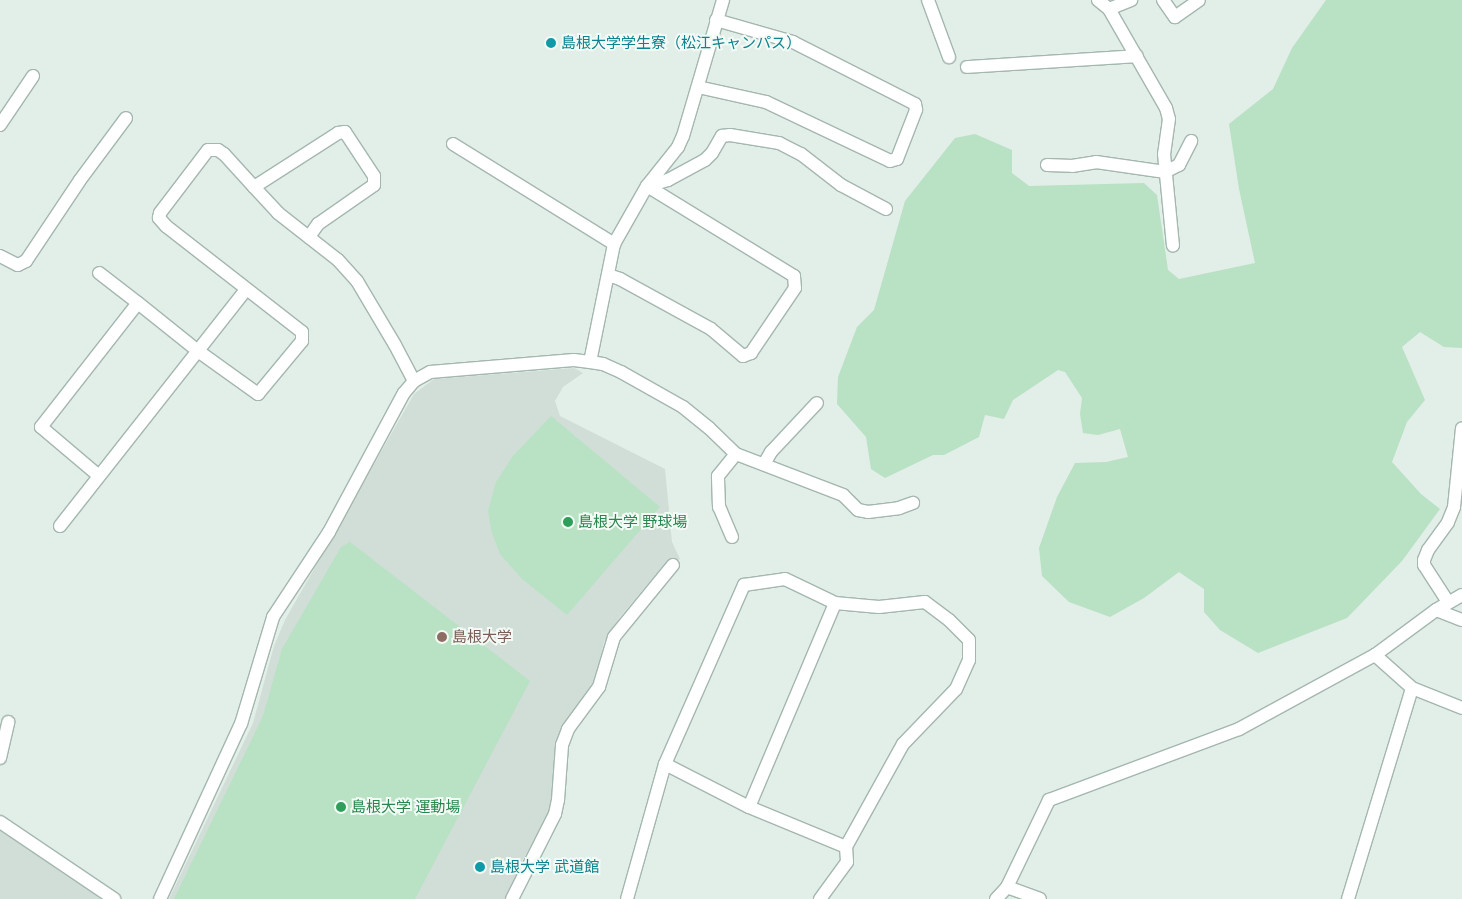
<!DOCTYPE html>
<meta charset="utf-8">
<style>
body{margin:0}
#map{position:relative;width:1462px;height:899px;overflow:hidden;background:#e2eee8;font-family:Inter,"Noto Sans JP",sans-serif}
div>[style]{position:absolute}
[style*='--x']{left:calc(var(--x)*1px);top:calc(var(--y)*1px);width:calc(var(--w)*1px);rotate:calc(var(--a)*1deg)}
.built>*{inset:0;background:#d0ded7}
.green>*{inset:0;background:#b9e1c3}
.roads{filter:drop-shadow(1px 0 #a4b7af) drop-shadow(-1px 0 #a4b7af) drop-shadow(0 1px #a4b7af) drop-shadow(0 -1px #a4b7af)}
.minor>*{height:12px;margin:-6px;padding:0 6px;transform-origin:6px;border-radius:6px;background:#fff}
.dots>*{width:14px;height:14px;translate:-50% -50%;box-sizing:border-box;border:2px solid #f3faf6;border-radius:50%}
span{translate:-50% -50%;white-space:nowrap;text-align:center;line-height:1.15;-webkit-text-stroke:4px #f3faf6;paint-order:stroke}
.culture-label{font-size:15px;color:#0d838f}
.left{translate:0 -50%;text-align:left}
.leisure-label{font-size:15px;color:#27864d}
.education-label{font-size:15px;color:#785e54}
</style>
<div id="map">
<div class="built">
<i style="clip-path:polygon(574px 368px,583px 373px,563px 387px,555px 401px,560px 416px,665px 469px,672px 542px,680px 559px,661px 568px,620px 617px,604px 642px,598px 672px,591px 687px,564px 724px,556px 742px,552px 803px,549px 814px,522px 861px,506px 899px,169px 899px,253px 723px,274px 646px,285px 620px,414px 394px,434px 379px)"></i>
<i style="clip-path:polygon(0 828px,108px 899px,0 899px)"></i>
</div>
<div class="green">
<i style="clip-path:polygon(1326px 0,1462px 0,1462px 348px,1444px 347px,1420px 332px,1402px 347px,1425px 400px,1407px 422px,1392px 462px,1421px 494px,1440px 509px,1402px 561px,1347px 618px,1258px 653px,1220px 630px,1204px 612px,1204px 589px,1179px 572px,1144px 598px,1110px 617px,1069px 602px,1042px 576px,1039px 548px,1057px 497px,1075px 463px,1106px 462px,1128px 457px,1120px 429px,1098px 435px,1083px 433px,1080px 414px,1082px 398px,1065px 372px,1058px 370px,1013px 400px,1004px 419px,985px 415px,979px 437px,944px 455px,933px 455px,885px 478px,871px 469px,866px 437px,837px 404px,838px 377px,857px 327px,874px 310px,905px 201px,955px 138px,975px 134px,1012px 150px,1012px 173px,1029px 186px,1144px 183px,1157px 195px,1168px 270px,1179px 279px,1255px 263px,1239px 189px,1229px 124px,1273px 89px,1292px 48px)"></i>
<i style="clip-path:polygon(551px 416px,660px 507px,567px 615px,522px 579px,500px 554px,492px 533px,488px 511px,496px 482px,513px 456px)"></i>
<i style="clip-path:polygon(350px 542px,530px 681px,415px 899px,174px 899px,263px 716px,282px 649px,341px 547px)"></i>
</div>
<div class="roads">
<div class="minor">
<i style="--x:928;--y:0;--w:61;--a:69.8"></i>
<i style="--x:1098;--y:0;--w:14;--a:39"></i>
<i style="--x:1109;--y:9;--w:114;--a:60.1"></i>
<i style="--x:1166;--y:108;--w:11;--a:75"></i>
<i style="--x:1169;--y:119;--w:35;--a:98"></i>
<i style="--x:1164;--y:154;--w:92;--a:84.4"></i>
<i style="--x:1163;--y:0;--w:21;--a:55"></i>
<i style="--x:1175;--y:17;--w:29;--a:-35"></i>
<i style="--x:1109;--y:9;--w:24;--a:-22"></i>
<i style="--x:967;--y:67;--w:170;--a:-3.7"></i>
<i style="--x:698;--y:87;--w:70;--a:12.4"></i>
<i style="--x:766;--y:102;--w:137;--a:25.4"></i>
<i style="--x:890;--y:161;--w:7;--a:-16"></i>
<i style="--x:897;--y:159;--w:53;--a:-68.8"></i>
<i style="--x:916;--y:110;--w:6;--a:-99"></i>
<i style="--x:915;--y:104;--w:137;--a:-153.1"></i>
<i style="--x:793;--y:42;--w:80;--a:-164.1"></i>
<i style="--x:0;--y:125;--w:59;--a:-56"></i>
<i style="--x:453;--y:144;--w:190;--a:31.8"></i>
<i style="--x:1047;--y:165;--w:25;--a:2"></i>
<i style="--x:1072;--y:166;--w:24;--a:-9"></i>
<i style="--x:1096;--y:162;--w:70;--a:8.2"></i>
<i style="--x:1165;--y:172;--w:16;--a:-27"></i>
<i style="--x:1179;--y:165;--w:27;--a:-63"></i>
<i style="--x:647;--y:186;--w:22;--a:-16"></i>
<i style="--x:668;--y:180;--w:42;--a:-28.4"></i>
<i style="--x:705;--y:160;--w:10;--a:-45"></i>
<i style="--x:712;--y:153;--w:20;--a:-60"></i>
<i style="--x:722;--y:136;--w:8;--a:-7"></i>
<i style="--x:730;--y:135;--w:50;--a:9.3"></i>
<i style="--x:779;--y:143;--w:25;--a:27"></i>
<i style="--x:801;--y:154;--w:51;--a:37.8"></i>
<i style="--x:841;--y:185;--w:51;--a:28.1"></i>
<i style="--x:254;--y:187;--w:35;--a:47"></i>
<i style="--x:278;--y:213;--w:76;--a:38.1"></i>
<i style="--x:338;--y:260;--w:28;--a:48"></i>
<i style="--x:357;--y:281;--w:74;--a:59.3"></i>
<i style="--x:395;--y:345;--w:41;--a:62.2"></i>
<i style="--x:0;--y:256;--w:20;--a:27"></i>
<i style="--x:18;--y:265;--w:9;--a:-27"></i>
<i style="--x:26;--y:261;--w:97;--a:-56.3"></i>
<i style="--x:80;--y:180;--w:77;--a:-53.4"></i>
<i style="--x:608;--y:275;--w:13;--a:18"></i>
<i style="--x:620;--y:279;--w:104;--a:28.8"></i>
<i style="--x:711;--y:329;--w:42;--a:40.2"></i>
<i style="--x:743;--y:356;--w:9;--a:-21"></i>
<i style="--x:751;--y:353;--w:78;--a:-55.9"></i>
<i style="--x:795;--y:288;--w:12;--a:-95"></i>
<i style="--x:794;--y:276;--w:172;--a:-148.5"></i>
<i style="--x:138;--y:303;--w:77;--a:38.7"></i>
<i style="--x:198;--y:351;--w:74;--a:35.6"></i>
<i style="--x:258;--y:394;--w:69;--a:-50.3"></i>
<i style="--x:302;--y:341;--w:9;--a:-90"></i>
<i style="--x:302;--y:332;--w:172;--a:-142.1"></i>
<i style="--x:166;--y:226;--w:11;--a:-131"></i>
<i style="--x:159;--y:218;--w:5;--a:-79"></i>
<i style="--x:160;--y:213;--w:79;--a:-52.7"></i>
<i style="--x:208;--y:150;--w:10;--a:0"></i>
<i style="--x:218;--y:150;--w:7;--a:34"></i>
<i style="--x:224;--y:154;--w:45;--a:47.7"></i>
<i style="--x:254;--y:187;--w:100;--a:-32.7"></i>
<i style="--x:338;--y:133;--w:7;--a:-8"></i>
<i style="--x:345;--y:132;--w:53;--a:56.6"></i>
<i style="--x:374;--y:176;--w:9;--a:90"></i>
<i style="--x:374;--y:185;--w:68;--a:145.1"></i>
<i style="--x:318;--y:224;--w:16;--a:125"></i>
<i style="--x:590;--y:362;--w:13;--a:9"></i>
<i style="--x:603;--y:364;--w:20;--a:24"></i>
<i style="--x:621;--y:372;--w:71;--a:29.4"></i>
<i style="--x:683;--y:407;--w:33;--a:39"></i>
<i style="--x:709;--y:428;--w:37;--a:44"></i>
<i style="--x:736;--y:454;--w:115;--a:21"></i>
<i style="--x:843;--y:495;--w:21;--a:45"></i>
<i style="--x:858;--y:510;--w:10;--a:11"></i>
<i style="--x:868;--y:512;--w:31;--a:-7"></i>
<i style="--x:899;--y:508;--w:15;--a:-20"></i>
<i style="--x:764;--y:464;--w:14;--a:-60"></i>
<i style="--x:771;--y:452;--w:67;--a:-46.8"></i>
<i style="--x:99;--y:476;--w:76;--a:-139.8"></i>
<i style="--x:41;--y:427;--w:157;--a:-52"></i>
<i style="--x:138;--y:303;--w:49;--a:-142.4"></i>
<i style="--x:60;--y:526;--w:300;--a:-51.8"></i>
<i style="--x:732;--y:537;--w:33;--a:-113"></i>
<i style="--x:719;--y:507;--w:31;--a:-92"></i>
<i style="--x:718;--y:476;--w:28;--a:-51"></i>
<i style="--x:1448;--y:602;--w:44;--a:-123"></i>
<i style="--x:1424;--y:565;--w:5;--a:-90"></i>
<i style="--x:1424;--y:560;--w:11;--a:-68"></i>
<i style="--x:1428;--y:550;--w:34;--a:-54"></i>
<i style="--x:1448;--y:522;--w:16;--a:-68"></i>
<i style="--x:1454;--y:507;--w:79;--a:-84.2"></i>
<i style="--x:1436;--y:610;--w:28;--a:21"></i>
<i style="--x:1375;--y:655;--w:50;--a:41.7"></i>
<i style="--x:1412;--y:688;--w:54;--a:21.8"></i>
<i style="--x:0;--y:758;--w:37;--a:-77"></i>
<i style="--x:665;--y:764;--w:94;--a:27.1"></i>
<i style="--x:749;--y:807;--w:105;--a:22.4"></i>
<i style="--x:749;--y:807;--w:221;--a:-67.1"></i>
<i style="--x:0;--y:822;--w:138;--a:34"></i>
<i style="--x:1007;--y:887;--w:35;--a:20"></i>
<i style="--x:160;--y:899;--w:193;--a:-65.2"></i>
<i style="--x:241;--y:724;--w:112;--a:-73.3"></i>
<i style="--x:273;--y:617;--w:102;--a:-56.6"></i>
<i style="--x:329;--y:532;--w:158;--a:-61.7"></i>
<i style="--x:404;--y:393;--w:16;--a:-50"></i>
<i style="--x:414;--y:381;--w:18;--a:-29"></i>
<i style="--x:430;--y:372;--w:144;--a:-4.8"></i>
<i style="--x:574;--y:360;--w:16;--a:7"></i>
<i style="--x:590;--y:362;--w:120;--a:-78.5"></i>
<i style="--x:614;--y:244;--w:67;--a:-60.4"></i>
<i style="--x:647;--y:186;--w:50;--a:-51.5"></i>
<i style="--x:678;--y:147;--w:12;--a:-66"></i>
<i style="--x:683;--y:136;--w:142;--a:-73.6"></i>
<i style="--x:512;--y:899;--w:95;--a:-63.2"></i>
<i style="--x:555;--y:814;--w:14;--a:-78"></i>
<i style="--x:558;--y:800;--w:55;--a:-85.8"></i>
<i style="--x:562;--y:745;--w:17;--a:-69"></i>
<i style="--x:568;--y:729;--w:52;--a:-53.6"></i>
<i style="--x:599;--y:687;--w:52;--a:-73.3"></i>
<i style="--x:614;--y:637;--w:93;--a:-50.7"></i>
<i style="--x:627;--y:899;--w:140;--a:-74.3"></i>
<i style="--x:665;--y:764;--w:196;--a:-66.2"></i>
<i style="--x:744;--y:585;--w:41;--a:-8.3"></i>
<i style="--x:785;--y:579;--w:55;--a:25.6"></i>
<i style="--x:835;--y:603;--w:44;--a:5.2"></i>
<i style="--x:879;--y:607;--w:46;--a:-6.2"></i>
<i style="--x:925;--y:602;--w:30;--a:37"></i>
<i style="--x:949;--y:620;--w:28;--a:45"></i>
<i style="--x:969;--y:640;--w:20;--a:90"></i>
<i style="--x:969;--y:660;--w:32;--a:114"></i>
<i style="--x:956;--y:689;--w:76;--a:133.9"></i>
<i style="--x:903;--y:744;--w:118;--a:119"></i>
<i style="--x:846;--y:847;--w:15;--a:86"></i>
<i style="--x:847;--y:862;--w:46;--a:126.1"></i>
<i style="--x:996;--y:899;--w:16;--a:-47"></i>
<i style="--x:1007;--y:887;--w:97;--a:-64.2"></i>
<i style="--x:1049;--y:800;--w:203;--a:-20.5"></i>
<i style="--x:1239;--y:729;--w:155;--a:-28.6"></i>
<i style="--x:1375;--y:655;--w:76;--a:-36.4"></i>
<i style="--x:1436;--y:610;--w:30;--a:-30"></i>
<i style="--x:1348;--y:899;--w:220;--a:-73.1"></i>
</div>
</div>
<div class="dots">
<i style="left:551px;top:43px;background:#0f9aa8"></i>
<i style="left:568px;top:522px;background:#2e9e5b"></i>
<i style="left:442px;top:637px;background:#8d6e63"></i>
<i style="left:341px;top:807px;background:#2e9e5b"></i>
<i style="left:480px;top:867px;background:#0f9aa8"></i>
</div>
<div class="culture-label">
<span class="left" style="left:561px;top:43px">島根大学学生寮（松江キャンパス）</span>
<span class="left" style="left:490px;top:867px">島根大学 武道館</span>
</div>
<div class="leisure-label">
<span class="left" style="left:578px;top:522px">島根大学 野球場</span>
<span class="left" style="left:351px;top:807px">島根大学 運動場</span>
</div>
<div class="education-label">
<span class="left" style="left:452px;top:637px">島根大学</span>
</div>
</div>
